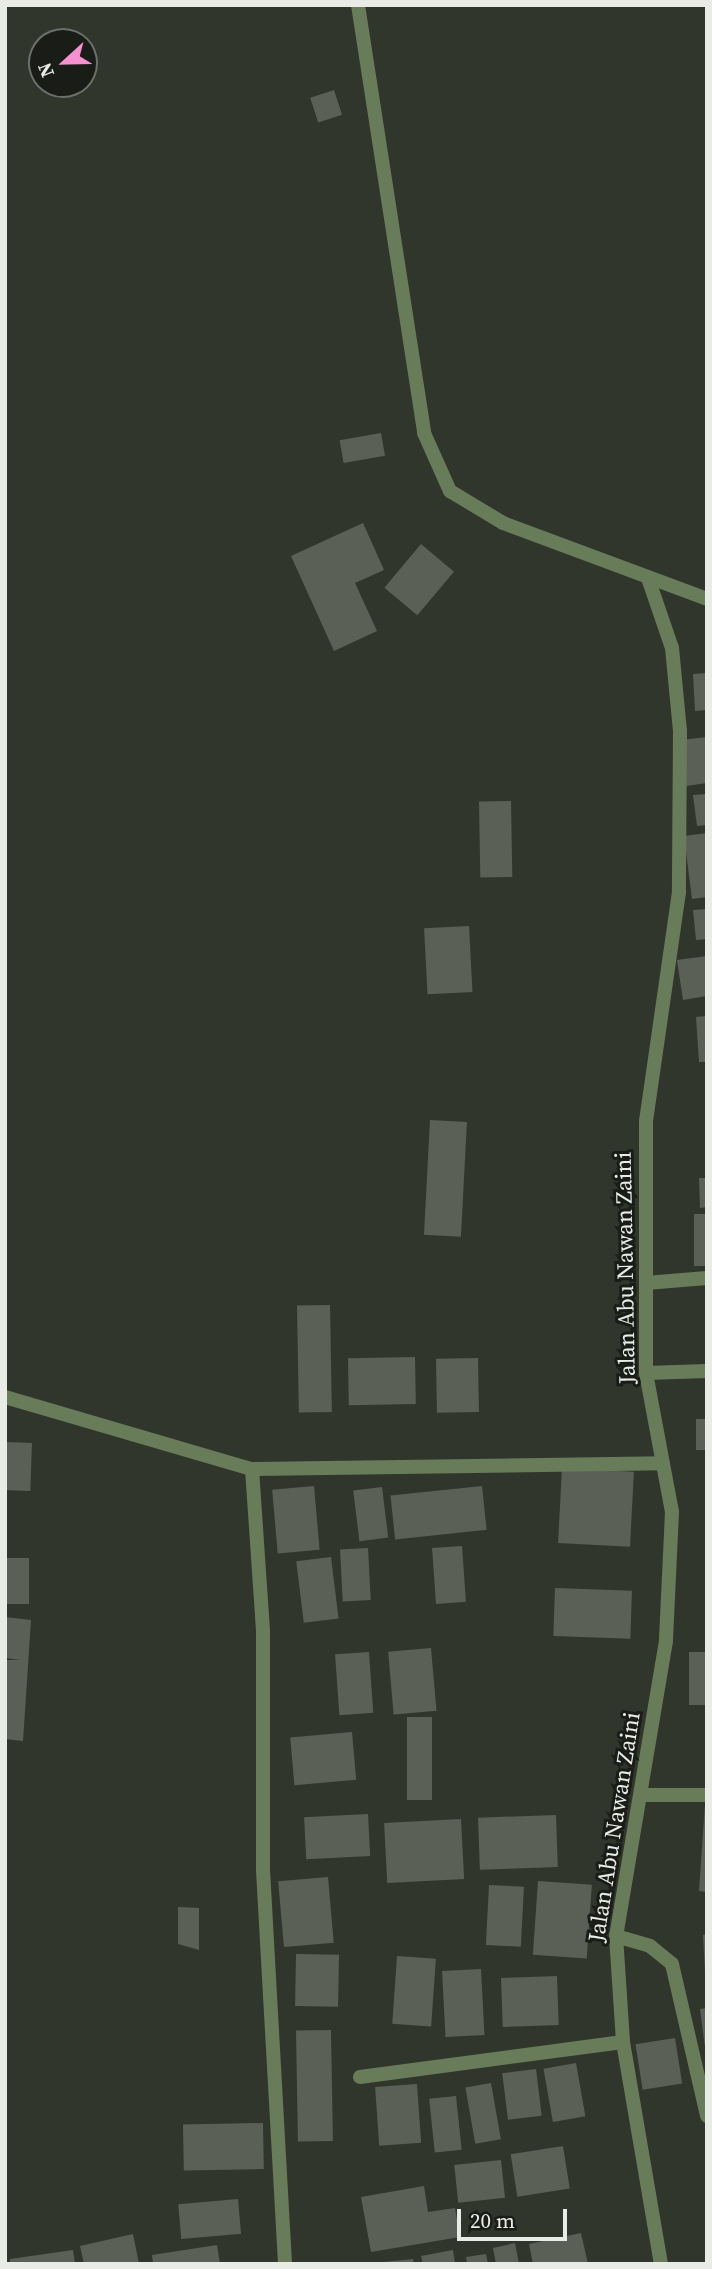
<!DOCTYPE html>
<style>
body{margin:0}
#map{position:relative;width:712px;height:2269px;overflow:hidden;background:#31362d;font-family:"Source Serif 4",serif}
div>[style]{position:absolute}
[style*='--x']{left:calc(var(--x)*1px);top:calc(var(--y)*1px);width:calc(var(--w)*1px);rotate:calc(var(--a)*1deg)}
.building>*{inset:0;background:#5b6057;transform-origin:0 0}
.service>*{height:14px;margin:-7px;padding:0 7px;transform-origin:7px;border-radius:7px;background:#697c5a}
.minor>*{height:14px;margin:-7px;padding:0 7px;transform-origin:7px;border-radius:7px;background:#697c5a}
span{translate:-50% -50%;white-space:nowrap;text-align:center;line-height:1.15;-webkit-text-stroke:6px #1a1c18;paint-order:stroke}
.street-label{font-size:23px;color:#e9ece6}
.frame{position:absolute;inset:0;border:7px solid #e9ece6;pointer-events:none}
.north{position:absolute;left:28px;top:28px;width:70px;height:70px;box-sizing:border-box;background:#1a1c18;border:2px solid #6d6f6a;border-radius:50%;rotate:248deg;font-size:19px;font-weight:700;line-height:28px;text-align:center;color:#e9ece6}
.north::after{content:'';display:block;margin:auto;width:24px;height:32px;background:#f590d1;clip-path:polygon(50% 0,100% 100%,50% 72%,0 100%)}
.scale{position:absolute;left:457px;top:2209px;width:110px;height:32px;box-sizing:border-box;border:4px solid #e9ece6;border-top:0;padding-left:9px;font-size:21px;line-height:24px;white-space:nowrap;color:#e9ece6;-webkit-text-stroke:5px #1a1c18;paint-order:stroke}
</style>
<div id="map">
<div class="building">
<i style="left:334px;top:90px;width:26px;height:25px;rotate:72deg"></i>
<i style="left:381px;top:433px;width:23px;height:42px;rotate:80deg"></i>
<i style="clip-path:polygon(363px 523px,384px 570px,355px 583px,377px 631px,334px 651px,291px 556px)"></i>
<i style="left:421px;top:544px;width:43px;height:57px;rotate:40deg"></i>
<i style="clip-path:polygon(707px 673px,707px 710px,695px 711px,693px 674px)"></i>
<i style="clip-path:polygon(707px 737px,707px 783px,686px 786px,681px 740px)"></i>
<i style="clip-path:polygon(707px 794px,707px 825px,697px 826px,693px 795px)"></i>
<i style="left:511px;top:801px;width:76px;height:32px;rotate:89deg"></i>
<i style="clip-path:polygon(707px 833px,707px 897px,692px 899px,684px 836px)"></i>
<i style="clip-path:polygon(707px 909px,707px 939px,696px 940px,693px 910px)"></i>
<i style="left:469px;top:926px;width:66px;height:45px;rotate:87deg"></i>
<i style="clip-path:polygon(707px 956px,707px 996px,683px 1000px,677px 960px)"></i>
<i style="clip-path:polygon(707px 1016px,707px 1062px,699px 1062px,696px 1017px)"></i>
<i style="left:430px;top:1120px;width:37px;height:115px;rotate:3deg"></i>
<i style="clip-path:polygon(699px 1178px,707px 1178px,707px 1207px,700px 1208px)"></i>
<i style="left:694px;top:1214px;width:13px;height:52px"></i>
<i style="left:330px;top:1305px;width:107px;height:33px;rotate:89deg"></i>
<i style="left:415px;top:1357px;width:47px;height:67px;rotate:89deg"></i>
<i style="left:478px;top:1358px;width:54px;height:42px;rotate:89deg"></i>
<i style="left:707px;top:1419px;width:31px;height:11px;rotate:90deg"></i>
<i style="left:5px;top:1442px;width:27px;height:48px;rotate:2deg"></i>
<i style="left:562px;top:1468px;width:72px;height:75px;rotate:3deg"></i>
<i style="left:314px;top:1486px;width:64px;height:42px;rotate:85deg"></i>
<i style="left:482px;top:1486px;width:44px;height:92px;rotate:84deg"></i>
<i style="left:382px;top:1487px;width:51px;height:29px;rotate:83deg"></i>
<i style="left:462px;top:1546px;width:56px;height:30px;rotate:86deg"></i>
<i style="left:368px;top:1548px;width:52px;height:28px;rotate:87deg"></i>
<i style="left:331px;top:1557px;width:62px;height:35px;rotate:83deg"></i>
<i style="left:5px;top:1558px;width:24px;height:46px"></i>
<i style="left:555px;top:1588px;width:77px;height:48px;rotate:2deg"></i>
<i style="clip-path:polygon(5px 1617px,31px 1620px,23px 1741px,5px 1739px,5px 1660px,20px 1660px,5px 1658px)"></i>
<i style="left:431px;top:1648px;width:63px;height:43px;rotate:85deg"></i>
<i style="left:369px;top:1652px;width:61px;height:34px;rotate:86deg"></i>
<i style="left:689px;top:1652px;width:18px;height:53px"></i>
<i style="left:407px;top:1717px;width:25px;height:83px"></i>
<i style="left:352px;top:1732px;width:48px;height:62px;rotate:85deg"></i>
<i style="clip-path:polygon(705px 1804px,707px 1804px,707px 1892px,699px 1891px)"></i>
<i style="left:368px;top:1814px;width:42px;height:64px;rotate:87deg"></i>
<i style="left:556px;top:1815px;width:52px;height:78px;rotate:88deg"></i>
<i style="left:461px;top:1819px;width:60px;height:77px;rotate:87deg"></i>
<i style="left:328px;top:1877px;width:66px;height:50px;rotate:85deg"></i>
<i style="left:538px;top:1881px;width:54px;height:74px;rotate:4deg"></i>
<i style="left:489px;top:1885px;width:35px;height:60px;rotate:3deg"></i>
<i style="clip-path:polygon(178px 1907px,199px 1908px,199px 1950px,178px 1944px)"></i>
<i style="clip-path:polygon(707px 1934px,707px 1972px,705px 1972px,703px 1935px)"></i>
<i style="left:296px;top:1954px;width:43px;height:52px;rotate:1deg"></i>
<i style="left:397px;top:1956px;width:39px;height:68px;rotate:4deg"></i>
<i style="left:481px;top:1969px;width:66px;height:39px;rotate:87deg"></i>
<i style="left:557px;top:1976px;width:49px;height:56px;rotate:88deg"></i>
<i style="clip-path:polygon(707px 2008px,707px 2047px,705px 2047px,700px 2009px)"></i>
<i style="left:331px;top:2030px;width:111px;height:35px;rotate:89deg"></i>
<i style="left:675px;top:2038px;width:46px;height:40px;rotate:81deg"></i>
<i style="left:576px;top:2063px;width:54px;height:33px;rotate:80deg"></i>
<i style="left:536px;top:2069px;width:47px;height:34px;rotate:83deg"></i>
<i style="left:491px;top:2083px;width:57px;height:26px;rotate:80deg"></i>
<i style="left:417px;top:2084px;width:59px;height:42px;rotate:86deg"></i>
<i style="left:456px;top:2096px;width:54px;height:27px;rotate:84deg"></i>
<i style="left:263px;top:2123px;width:46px;height:80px;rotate:89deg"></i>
<i style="left:563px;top:2146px;width:43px;height:53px;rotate:81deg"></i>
<i style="left:501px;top:2160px;width:38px;height:47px;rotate:84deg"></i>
<i style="clip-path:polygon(424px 2186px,428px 2212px,455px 2208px,460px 2237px,371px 2252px,361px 2197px)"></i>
<i style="left:238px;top:2199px;width:35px;height:60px;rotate:85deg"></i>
<i style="clip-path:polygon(581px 2233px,588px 2264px,533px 2264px,529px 2244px)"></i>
<i style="clip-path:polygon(133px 2234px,139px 2264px,84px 2264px,80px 2246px)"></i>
<i style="clip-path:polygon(515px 2243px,519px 2264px,496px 2264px,493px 2248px)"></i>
<i style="clip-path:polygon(217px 2245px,220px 2264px,153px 2264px,152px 2255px)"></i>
<i style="clip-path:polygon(73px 2250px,75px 2264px,10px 2264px,10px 2259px)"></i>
<i style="clip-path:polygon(453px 2250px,455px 2264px,423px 2264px,421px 2256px)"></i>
<i style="clip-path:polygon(486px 2254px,488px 2264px,467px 2264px,466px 2257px)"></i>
<i style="clip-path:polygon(413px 2259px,414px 2264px,383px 2264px,383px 2262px)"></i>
</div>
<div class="service">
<i style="--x:646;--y:1283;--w:61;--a:-4.7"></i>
<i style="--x:616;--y:1936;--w:35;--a:16"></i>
<i style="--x:650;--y:1946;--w:28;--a:39"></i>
<i style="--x:672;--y:1964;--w:156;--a:77"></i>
</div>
<div class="minor">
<i style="--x:358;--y:5;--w:433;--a:81.2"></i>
<i style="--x:424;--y:433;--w:64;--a:65.9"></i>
<i style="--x:450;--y:491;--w:62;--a:31.1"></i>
<i style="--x:503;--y:523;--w:218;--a:20.4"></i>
<i style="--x:648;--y:578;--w:74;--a:71.1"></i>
<i style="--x:672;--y:648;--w:83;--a:84.5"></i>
<i style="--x:680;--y:731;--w:161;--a:90.4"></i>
<i style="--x:679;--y:892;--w:231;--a:98.2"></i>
<i style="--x:646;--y:1121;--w:252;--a:90"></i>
<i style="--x:646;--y:1373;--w:141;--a:79.4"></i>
<i style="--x:672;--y:1512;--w:129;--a:92.7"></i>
<i style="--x:666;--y:1641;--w:299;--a:99.6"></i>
<i style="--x:616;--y:1936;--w:106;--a:86.2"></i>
<i style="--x:623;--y:2042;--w:225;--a:80.3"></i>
<i style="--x:646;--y:1373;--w:61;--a:-1.9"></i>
<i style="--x:5;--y:1397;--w:257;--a:16.3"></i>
<i style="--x:252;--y:1469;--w:411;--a:-0.8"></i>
<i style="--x:252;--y:1469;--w:162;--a:86.1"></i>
<i style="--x:263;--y:1631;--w:239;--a:90"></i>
<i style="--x:263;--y:1870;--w:395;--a:86.8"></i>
<i style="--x:641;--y:1795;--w:66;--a:0"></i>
<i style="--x:360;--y:2077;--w:265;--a:-7.6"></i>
</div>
<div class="street-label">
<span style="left:625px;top:1268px;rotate:-91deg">Jalan Abu Nawan Zaini</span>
<span style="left:614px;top:1827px;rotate:-81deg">Jalan Abu Nawan Zaini</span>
</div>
<div class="frame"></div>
<div class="north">N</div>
<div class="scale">20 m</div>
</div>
